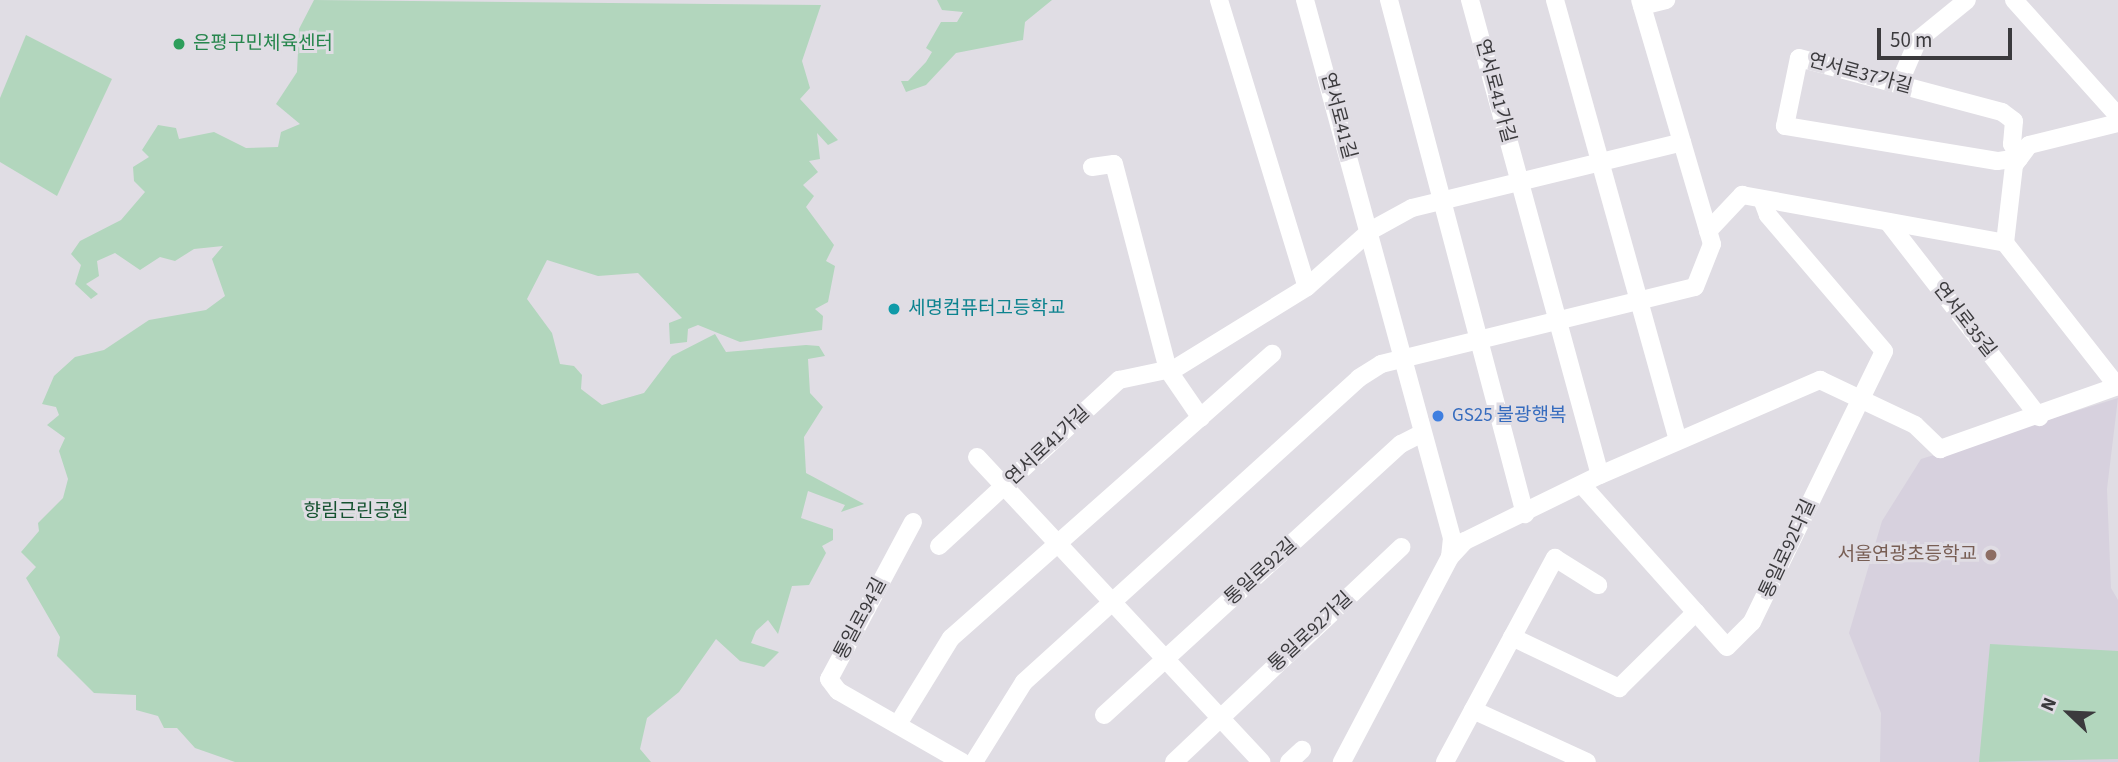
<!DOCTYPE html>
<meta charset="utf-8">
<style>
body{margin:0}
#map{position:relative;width:2118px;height:762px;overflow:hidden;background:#e0dde4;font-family:"Source Sans 3","Noto Sans KR",sans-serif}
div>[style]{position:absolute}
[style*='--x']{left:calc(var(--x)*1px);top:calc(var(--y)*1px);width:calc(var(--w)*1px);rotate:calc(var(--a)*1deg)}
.built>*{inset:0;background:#d7d1de}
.green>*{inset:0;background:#b2d6bd}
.street>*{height:18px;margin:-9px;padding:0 9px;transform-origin:9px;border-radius:9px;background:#fff}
.dots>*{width:19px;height:19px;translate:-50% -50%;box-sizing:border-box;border:4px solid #e0dde4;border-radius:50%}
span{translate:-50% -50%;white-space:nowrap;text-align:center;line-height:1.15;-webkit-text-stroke:6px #e0dde4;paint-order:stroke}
.leisure-label{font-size:19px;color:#27864d}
.left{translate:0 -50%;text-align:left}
.street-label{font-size:19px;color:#3b3a3d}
.culture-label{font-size:19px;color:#0d838f}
.shop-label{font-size:19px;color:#366cbe}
.park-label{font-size:19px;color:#155230}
.education-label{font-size:19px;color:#785e54}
.right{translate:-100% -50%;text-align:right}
.north{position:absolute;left:2034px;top:678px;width:70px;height:70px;-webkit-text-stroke:5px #e0dde4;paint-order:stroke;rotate:293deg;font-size:19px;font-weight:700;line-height:28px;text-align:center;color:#3b3a3d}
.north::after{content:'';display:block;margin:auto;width:24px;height:32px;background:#3b3a3d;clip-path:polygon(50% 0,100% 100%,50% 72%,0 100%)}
.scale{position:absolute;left:1877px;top:28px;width:135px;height:32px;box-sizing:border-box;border:4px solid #3b3a3d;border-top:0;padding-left:9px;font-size:21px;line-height:24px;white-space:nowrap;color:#3b3a3d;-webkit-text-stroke:5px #e0dde4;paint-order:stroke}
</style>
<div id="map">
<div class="built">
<i style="clip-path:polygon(2118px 398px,2107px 489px,2111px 588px,2118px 600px,2118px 762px,1880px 762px,1881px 713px,1849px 633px,1882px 521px,1921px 459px)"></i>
</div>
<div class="green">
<i style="clip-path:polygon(314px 0,821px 5px,802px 61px,810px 88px,800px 99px,838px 140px,828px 145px,817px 133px,820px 159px,809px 161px,818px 172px,803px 185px,814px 196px,806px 207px,834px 245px,826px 261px,835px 266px,828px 302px,815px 309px,823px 316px,822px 330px,740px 342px,698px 325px,688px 329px,687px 342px,670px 344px,669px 323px,682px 318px,638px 273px,598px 276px,547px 260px,527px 299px,552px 333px,560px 364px,574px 366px,582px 375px,581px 389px,602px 405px,644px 393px,672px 356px,715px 334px,726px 352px,806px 345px,819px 346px,825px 356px,808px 359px,810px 393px,823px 407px,804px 437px,806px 473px,864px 504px,841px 512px,845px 505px,808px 491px,801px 518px,833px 529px,833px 540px,822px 546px,826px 553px,809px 585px,792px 586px,778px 634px,768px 620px,756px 631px,751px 643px,779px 652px,764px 667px,740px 661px,716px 639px,679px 692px,647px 718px,640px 749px,651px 762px,235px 762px,195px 748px,177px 728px,164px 728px,158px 716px,136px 710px,136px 695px,94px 693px,57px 656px,60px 637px,26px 578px,36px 567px,21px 552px,39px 531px,38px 523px,63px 498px,68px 479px,59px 451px,65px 438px,47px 425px,59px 415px,56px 407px,42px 404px,54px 376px,75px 357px,104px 350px,149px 320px,206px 310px,225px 296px,212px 259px,223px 246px,194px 249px,175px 261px,160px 257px,140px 270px,115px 253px,97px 261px,99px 276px,86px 284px,98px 294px,91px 299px,75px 284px,81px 265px,71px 254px,80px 241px,121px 220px,145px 192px,134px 181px,133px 167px,149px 157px,142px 150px,158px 125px,176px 128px,179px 139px,214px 132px,246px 148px,278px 147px,281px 132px,300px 124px,276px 104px,297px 72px,299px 29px)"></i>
<i style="clip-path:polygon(937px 0,1052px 0,1025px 22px,1023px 40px,956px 53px,926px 85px,906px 92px,901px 81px,908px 81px,926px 62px,932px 52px,926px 48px,941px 22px,957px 22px,963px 12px,942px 10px)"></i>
<i style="clip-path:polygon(26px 35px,112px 79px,57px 196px,0 162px,0 98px)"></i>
<i style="clip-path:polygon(1990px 644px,2118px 651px,2118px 759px,1979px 762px)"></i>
</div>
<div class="street">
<i style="--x:1219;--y:0;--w:300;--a:73"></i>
<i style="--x:1305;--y:0;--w:558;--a:74.72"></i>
<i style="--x:1452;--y:538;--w:19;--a:96"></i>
<i style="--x:1450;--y:557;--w:232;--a:117.8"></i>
<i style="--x:1389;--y:0;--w:532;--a:75.18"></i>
<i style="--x:1470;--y:0;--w:492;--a:74.7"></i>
<i style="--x:1555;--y:0;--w:457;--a:74.4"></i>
<i style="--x:2014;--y:0;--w:156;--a:48.1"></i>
<i style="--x:1642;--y:6;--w:25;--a:-14"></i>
<i style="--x:1799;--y:58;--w:210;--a:14.9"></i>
<i style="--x:2002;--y:112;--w:15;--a:37"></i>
<i style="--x:2014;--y:121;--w:23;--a:95"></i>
<i style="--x:2012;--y:144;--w:16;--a:63"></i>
<i style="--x:2019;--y:158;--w:22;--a:172"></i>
<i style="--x:1997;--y:161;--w:215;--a:-170.6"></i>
<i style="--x:1785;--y:126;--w:69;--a:-78.4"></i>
<i style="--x:1899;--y:84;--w:48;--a:-66.6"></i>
<i style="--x:1918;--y:40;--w:63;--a:-39.2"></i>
<i style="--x:1092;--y:167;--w:22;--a:-8"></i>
<i style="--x:1114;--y:164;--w:213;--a:75.3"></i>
<i style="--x:1168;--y:370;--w:58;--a:55.5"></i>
<i style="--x:1888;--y:222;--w:247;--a:52.2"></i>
<i style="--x:1708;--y:231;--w:50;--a:-46.6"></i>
<i style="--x:1742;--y:195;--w:267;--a:10.3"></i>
<i style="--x:2005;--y:243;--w:79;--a:-83.4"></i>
<i style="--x:2014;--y:165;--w:25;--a:-53"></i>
<i style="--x:2029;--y:145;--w:92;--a:-13.9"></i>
<i style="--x:2005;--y:243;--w:182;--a:51.9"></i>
<i style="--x:977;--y:457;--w:417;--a:47"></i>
<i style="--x:1582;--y:485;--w:217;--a:48.2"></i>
<i style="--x:1727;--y:647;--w:35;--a:-45"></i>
<i style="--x:1752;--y:622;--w:301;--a:-64"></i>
<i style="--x:1884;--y:351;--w:179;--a:-130.5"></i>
<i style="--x:1768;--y:215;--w:17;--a:-111"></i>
<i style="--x:913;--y:522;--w:178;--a:118.1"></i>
<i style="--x:829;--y:679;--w:15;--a:53"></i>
<i style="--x:838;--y:691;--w:143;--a:29.8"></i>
<i style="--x:939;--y:546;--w:245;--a:-42.7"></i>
<i style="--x:1119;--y:380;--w:58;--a:-11.9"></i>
<i style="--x:1176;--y:368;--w:154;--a:-31.7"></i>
<i style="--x:1307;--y:287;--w:84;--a:-41.6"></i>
<i style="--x:1370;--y:231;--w:48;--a:-28.7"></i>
<i style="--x:1412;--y:208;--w:278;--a:-13.7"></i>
<i style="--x:1450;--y:557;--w:22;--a:-47"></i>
<i style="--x:1465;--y:541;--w:150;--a:-26.1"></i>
<i style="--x:1600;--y:475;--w:240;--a:-23.4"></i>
<i style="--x:1820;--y:380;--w:105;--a:25.3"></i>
<i style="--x:1915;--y:425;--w:35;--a:44"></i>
<i style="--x:1940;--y:449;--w:189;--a:-19.5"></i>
<i style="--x:1512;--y:637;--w:119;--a:25.5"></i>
<i style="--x:1619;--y:688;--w:108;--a:-44.6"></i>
<i style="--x:1473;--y:710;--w:125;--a:24.5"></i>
<i style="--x:1104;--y:715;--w:402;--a:-42.4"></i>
<i style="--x:1401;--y:444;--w:22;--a:-27"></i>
<i style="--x:898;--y:724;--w:101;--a:-58.4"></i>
<i style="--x:951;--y:638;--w:429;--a:-41.5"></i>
<i style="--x:974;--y:762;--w:94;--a:-58"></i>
<i style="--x:1024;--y:682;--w:452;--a:-42.2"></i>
<i style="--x:1359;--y:378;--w:26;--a:-32"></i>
<i style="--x:1381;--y:364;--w:323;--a:-13.8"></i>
<i style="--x:1695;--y:287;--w:46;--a:-68.4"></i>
<i style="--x:1712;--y:244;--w:254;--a:-106.4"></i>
<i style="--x:1174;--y:762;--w:313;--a:-43.4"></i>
<i style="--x:1289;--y:762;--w:18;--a:-43"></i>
<i style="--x:1445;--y:762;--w:232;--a:-61.7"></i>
<i style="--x:1555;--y:558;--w:51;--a:32.1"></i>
</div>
<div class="dots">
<i style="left:179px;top:44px;background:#2e9e5b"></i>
<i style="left:894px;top:309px;background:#0f9aa8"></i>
<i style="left:1438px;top:416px;background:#3f7fe0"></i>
<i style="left:1991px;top:555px;background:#8d6e63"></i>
</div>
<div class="leisure-label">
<span class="left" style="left:193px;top:44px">은평구민체육센터</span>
</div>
<div class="street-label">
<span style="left:1860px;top:74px;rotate:15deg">연서로37가길</span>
<span style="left:1495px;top:91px;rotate:75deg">연서로41가길</span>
<span style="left:1338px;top:116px;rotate:75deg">연서로41길</span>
<span style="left:1964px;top:320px;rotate:52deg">연서로35길</span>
<span style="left:1048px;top:446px;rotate:-43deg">연서로41가길</span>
<span style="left:1788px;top:549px;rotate:-65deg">통일로92다길</span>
<span style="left:1261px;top:572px;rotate:-42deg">통일로92길</span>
<span style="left:861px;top:619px;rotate:-62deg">통일로94길</span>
<span style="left:1311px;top:632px;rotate:-43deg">통일로92가길</span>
</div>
<div class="culture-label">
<span class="left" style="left:908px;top:309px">세명컴퓨터고등학교</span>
</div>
<div class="shop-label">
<span class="left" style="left:1452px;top:416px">GS25 불광행복</span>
</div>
<div class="park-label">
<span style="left:356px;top:512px">향림근린공원</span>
</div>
<div class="education-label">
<span class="right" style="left:1977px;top:555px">서울연광초등학교</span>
</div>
<div class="north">N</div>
<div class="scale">50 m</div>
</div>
